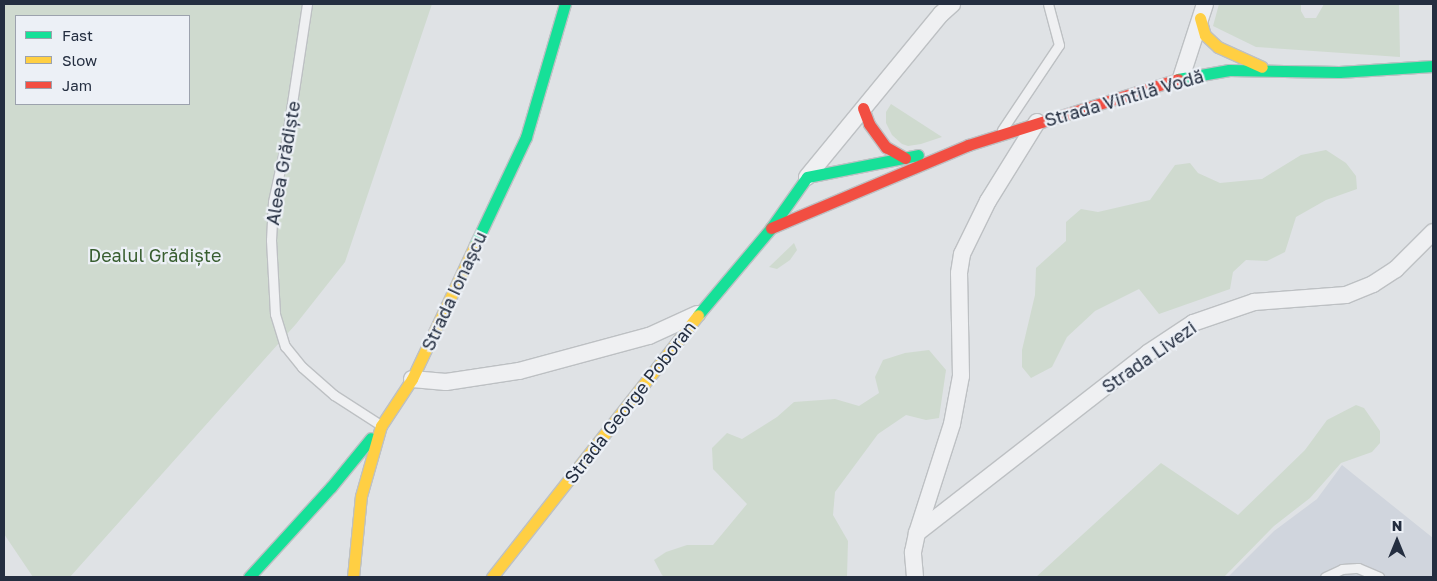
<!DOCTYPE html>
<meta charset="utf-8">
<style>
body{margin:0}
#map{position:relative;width:1437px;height:581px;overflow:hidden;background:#dfe2e5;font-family:"Golos Text",sans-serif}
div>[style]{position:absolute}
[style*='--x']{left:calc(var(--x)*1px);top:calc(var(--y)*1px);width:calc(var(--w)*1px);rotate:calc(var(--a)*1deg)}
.built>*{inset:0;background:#d0d5dd}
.green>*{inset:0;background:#cfdacf}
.roads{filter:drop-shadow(1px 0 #bdc0c3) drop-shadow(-1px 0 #bdc0c3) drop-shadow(0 1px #bdc0c3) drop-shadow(0 -1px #bdc0c3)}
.lane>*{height:9px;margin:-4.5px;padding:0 4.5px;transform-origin:4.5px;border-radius:4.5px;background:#eff0f2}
.street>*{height:16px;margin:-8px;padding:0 8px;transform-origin:8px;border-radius:8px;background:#eff0f2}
.fast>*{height:11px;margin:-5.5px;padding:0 5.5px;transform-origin:5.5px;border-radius:5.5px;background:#16e098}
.slow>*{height:11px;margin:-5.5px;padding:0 5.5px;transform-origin:5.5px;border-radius:5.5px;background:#ffcf43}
.jam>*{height:11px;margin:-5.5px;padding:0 5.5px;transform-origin:5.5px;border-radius:5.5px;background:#f24e42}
span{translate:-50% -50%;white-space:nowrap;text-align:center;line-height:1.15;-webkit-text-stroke:4.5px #ecf0f6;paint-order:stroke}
.street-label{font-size:18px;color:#242e40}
.park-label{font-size:18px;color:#385e30}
.frame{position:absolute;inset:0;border:5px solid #242e40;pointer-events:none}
.legend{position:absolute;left:15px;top:15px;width:175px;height:90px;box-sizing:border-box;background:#ecf0f6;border:1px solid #9ca2ad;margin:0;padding:6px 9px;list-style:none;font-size:15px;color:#242e40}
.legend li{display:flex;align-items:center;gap:10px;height:25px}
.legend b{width:25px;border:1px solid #9ca2ad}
.north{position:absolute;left:1372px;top:516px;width:50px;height:50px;-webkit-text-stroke:4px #ecf0f6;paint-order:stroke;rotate:0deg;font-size:14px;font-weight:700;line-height:20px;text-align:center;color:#242e40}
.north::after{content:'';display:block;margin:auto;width:18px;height:22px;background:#242e40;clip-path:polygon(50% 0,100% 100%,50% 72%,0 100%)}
</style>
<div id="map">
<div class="built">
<i style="clip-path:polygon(1342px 465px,1433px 538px,1433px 577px,1228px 577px,1274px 531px,1317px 499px)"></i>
</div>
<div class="green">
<i style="clip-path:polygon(evenodd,4px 4px,432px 4px,345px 262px,296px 324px,70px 577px,33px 577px,4px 534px,4px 4px,16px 16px,189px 16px,189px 104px,16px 104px,16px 16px)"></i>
<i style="clip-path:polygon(1219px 4px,1301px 4px,1301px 11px,1305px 18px,1316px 18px,1324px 4px,1399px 4px,1400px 57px,1256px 47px,1213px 26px)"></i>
<i style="clip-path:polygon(891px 104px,942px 137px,921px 144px,908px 146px,902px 144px,892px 135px,886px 123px,886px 112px)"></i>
<i style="clip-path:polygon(1326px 150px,1346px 163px,1356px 176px,1357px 189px,1326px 200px,1296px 217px,1285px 252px,1267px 261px,1246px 260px,1233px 272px,1230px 289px,1159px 314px,1139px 289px,1095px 311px,1067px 337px,1052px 367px,1031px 378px,1022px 367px,1022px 350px,1035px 295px,1036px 268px,1066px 241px,1066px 222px,1081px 209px,1098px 212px,1150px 200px,1175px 165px,1190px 163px,1198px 173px,1220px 183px,1262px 179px,1301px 155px)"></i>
<i style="clip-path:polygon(794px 243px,797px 250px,790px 260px,777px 269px,769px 267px)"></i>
<i style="clip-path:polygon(929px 350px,946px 370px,939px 418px,926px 420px,906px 415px,878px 434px,835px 492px,833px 515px,848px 541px,847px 577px,664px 577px,662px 575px,654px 560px,666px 552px,687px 545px,713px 545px,747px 504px,713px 469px,712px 448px,727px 433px,742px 439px,777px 417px,794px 402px,835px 399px,859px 406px,879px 393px,875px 377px,883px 360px,905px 353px)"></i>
<i style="clip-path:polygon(1356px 405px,1364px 408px,1380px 431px,1380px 443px,1372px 452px,1341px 463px,1310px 498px,1274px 526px,1224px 577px,1036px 577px,1161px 463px,1238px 515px,1305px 450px,1327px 420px)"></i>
</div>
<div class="roads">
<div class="lane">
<i style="--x:307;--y:4;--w:134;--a:98.6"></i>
<i style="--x:287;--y:137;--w:66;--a:102.2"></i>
<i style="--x:273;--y:202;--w:38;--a:93"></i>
<i style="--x:271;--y:240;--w:74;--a:86.9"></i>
<i style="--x:275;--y:314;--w:34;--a:73"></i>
<i style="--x:285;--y:346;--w:27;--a:51"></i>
<i style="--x:302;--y:367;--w:43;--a:41.2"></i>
<i style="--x:334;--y:395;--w:54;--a:32.8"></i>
<i style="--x:1002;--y:130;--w:102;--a:-56.2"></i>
<i style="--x:1059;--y:45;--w:42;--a:-105"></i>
<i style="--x:1325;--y:577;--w:19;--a:-25"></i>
<i style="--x:1342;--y:569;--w:16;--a:-4"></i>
<i style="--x:1358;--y:568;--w:23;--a:23"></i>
</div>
<div class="street">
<i style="--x:1181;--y:78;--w:78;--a:-72"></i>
<i style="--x:807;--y:177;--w:211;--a:-50.6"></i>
<i style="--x:941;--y:14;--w:15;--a:-42"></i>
<i style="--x:412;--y:379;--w:34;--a:5"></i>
<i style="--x:446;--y:382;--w:74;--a:-8.6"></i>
<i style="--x:519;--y:371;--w:135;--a:-15.1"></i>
<i style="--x:649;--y:336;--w:53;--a:-24.6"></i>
<i style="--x:917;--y:533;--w:293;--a:-37.9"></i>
<i style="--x:1148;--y:353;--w:54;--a:-33.7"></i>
<i style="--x:1193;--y:323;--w:65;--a:-19"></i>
<i style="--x:1254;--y:302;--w:92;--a:-4.4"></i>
<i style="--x:1346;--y:295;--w:29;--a:-22"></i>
<i style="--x:1373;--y:284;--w:27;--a:-33"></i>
<i style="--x:1396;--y:269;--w:52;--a:-45"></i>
<i style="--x:915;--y:577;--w:25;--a:-95"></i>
<i style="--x:913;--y:552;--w:19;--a:-78"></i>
<i style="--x:917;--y:533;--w:114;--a:-72.2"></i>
<i style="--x:952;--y:424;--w:49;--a:-79.4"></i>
<i style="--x:961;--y:376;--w:103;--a:-91.1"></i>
<i style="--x:959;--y:273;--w:19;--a:-81"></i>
<i style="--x:962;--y:254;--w:59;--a:-63.9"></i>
<i style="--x:988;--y:201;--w:93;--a:-58.2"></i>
</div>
<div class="fast">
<i style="--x:1178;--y:79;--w:52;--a:-10"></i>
<i style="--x:1229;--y:70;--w:110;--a:1"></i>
<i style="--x:1339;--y:72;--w:94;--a:-3.7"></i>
<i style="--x:807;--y:177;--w:113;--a:-11.2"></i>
<i style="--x:475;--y:245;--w:119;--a:-64.7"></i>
<i style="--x:526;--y:137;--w:139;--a:-73.7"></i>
<i style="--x:698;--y:315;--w:114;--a:-50"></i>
<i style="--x:771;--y:228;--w:62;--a:-54.8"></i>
<i style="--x:249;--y:577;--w:122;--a:-47.7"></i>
<i style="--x:331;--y:487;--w:63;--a:-50.8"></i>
</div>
<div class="slow">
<i style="--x:1200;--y:18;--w:18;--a:74"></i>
<i style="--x:1205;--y:35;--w:18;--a:43"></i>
<i style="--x:1218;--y:47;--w:48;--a:24.4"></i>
<i style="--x:353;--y:577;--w:81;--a:-84.4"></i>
<i style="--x:361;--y:496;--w:73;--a:-74.1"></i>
<i style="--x:381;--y:426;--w:56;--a:-56.6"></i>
<i style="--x:412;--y:379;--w:148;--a:-64.8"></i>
<i style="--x:492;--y:577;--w:333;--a:-51.8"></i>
</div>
<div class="jam">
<i style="--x:863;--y:108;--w:17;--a:69"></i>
<i style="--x:869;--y:124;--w:29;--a:54"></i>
<i style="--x:886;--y:147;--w:22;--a:30"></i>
<i style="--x:771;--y:228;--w:214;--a:-22.8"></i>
<i style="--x:968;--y:145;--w:220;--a:-17.4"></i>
</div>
</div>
<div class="street-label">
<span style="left:1124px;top:98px;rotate:-16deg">Strada Vintilă Vodă</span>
<span style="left:283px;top:163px;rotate:-80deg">Aleea Grădiște</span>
<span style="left:454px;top:291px;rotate:-65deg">Strada Ionașcu</span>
<span style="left:1149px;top:357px;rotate:-35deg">Strada Livezi</span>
<span style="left:630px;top:402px;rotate:-52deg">Strada George Poboran</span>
</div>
<div class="park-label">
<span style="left:155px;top:255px">Dealul Grădiște</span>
</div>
<div class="frame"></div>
<ul class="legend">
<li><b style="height:6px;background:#16e098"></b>Fast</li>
<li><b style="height:6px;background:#ffcf43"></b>Slow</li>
<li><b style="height:6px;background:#f24e42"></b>Jam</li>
</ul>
<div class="north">N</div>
</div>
